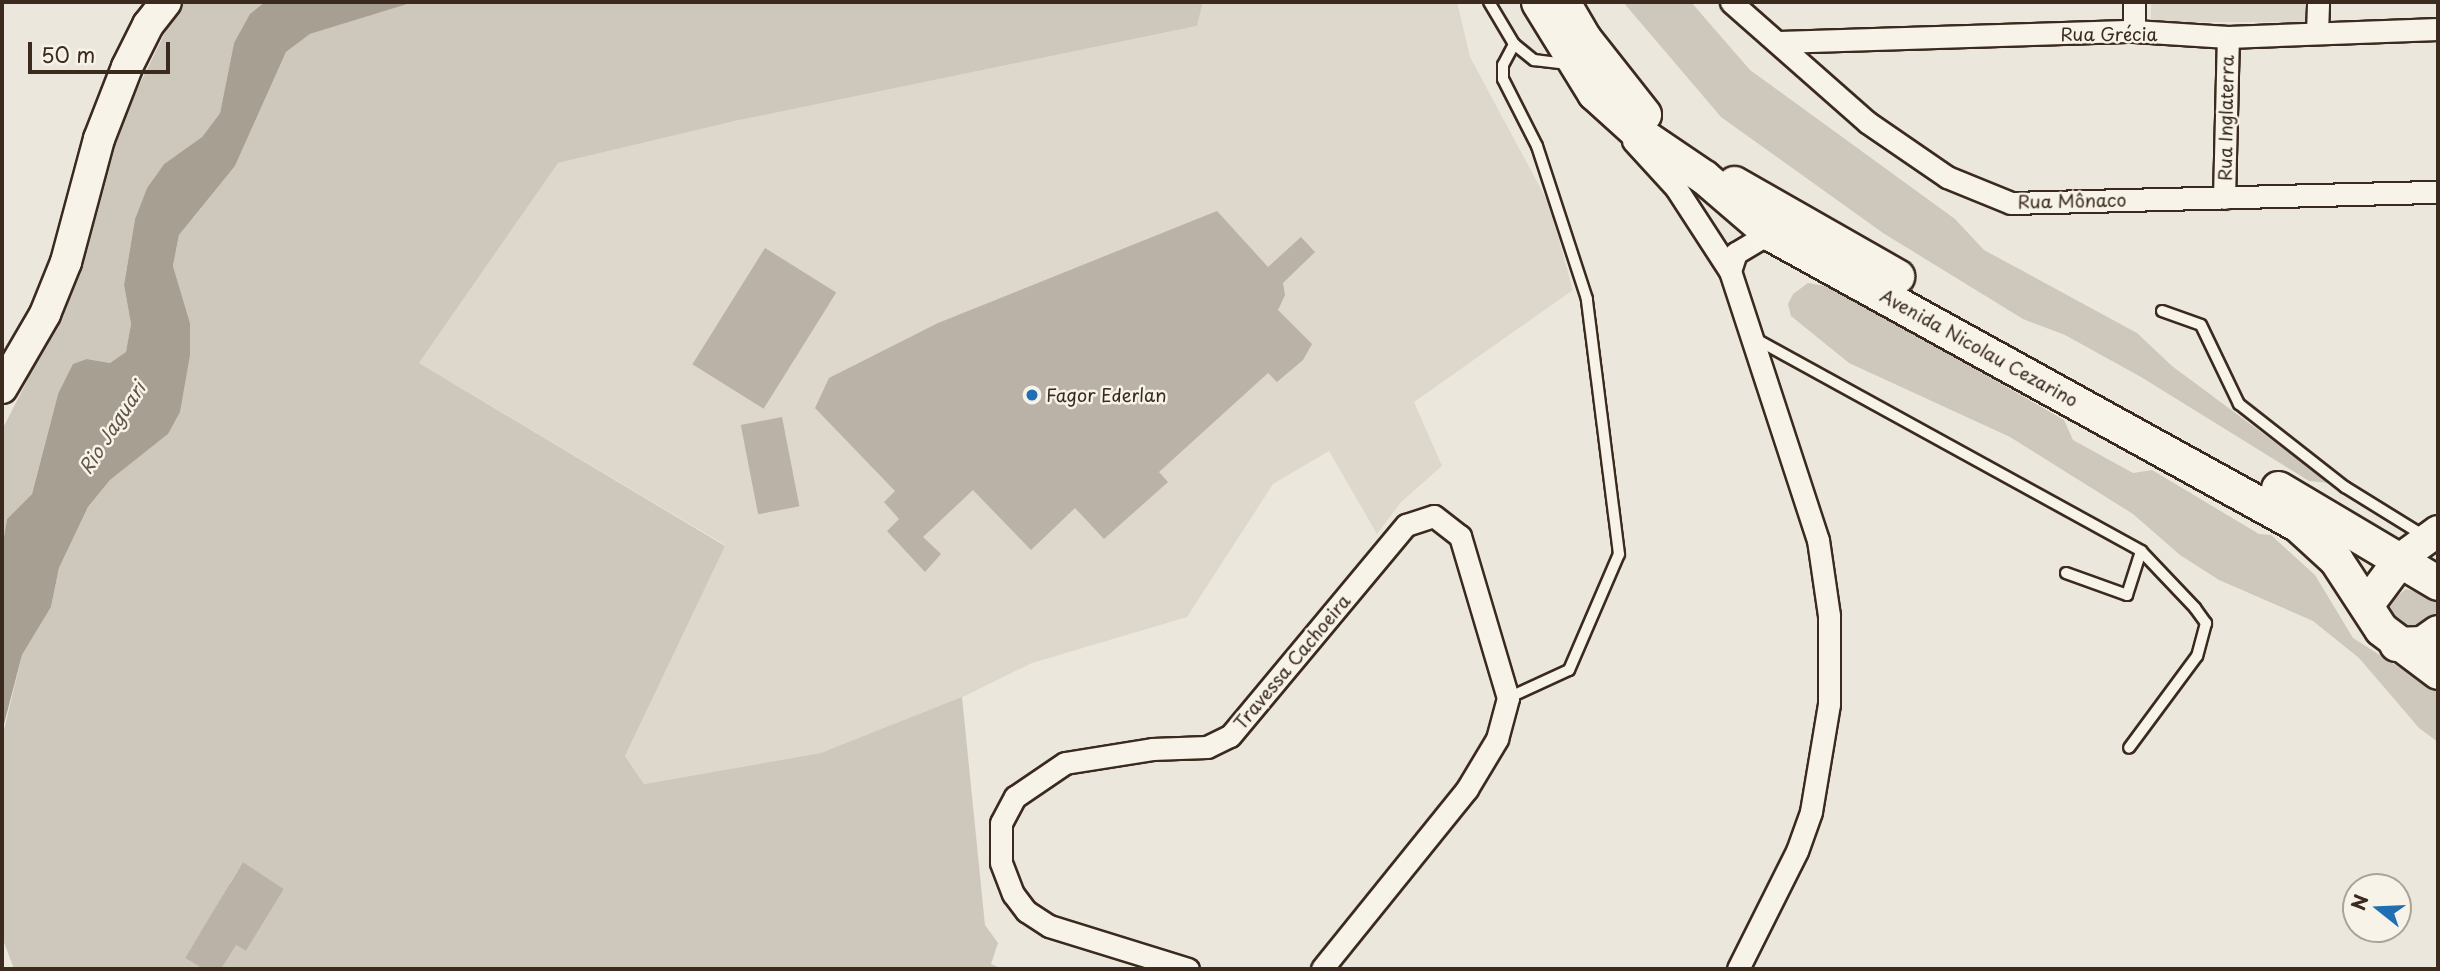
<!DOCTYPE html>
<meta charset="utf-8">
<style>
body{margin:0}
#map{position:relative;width:2440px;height:971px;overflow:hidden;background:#ece7dc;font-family:"Playpen Sans",sans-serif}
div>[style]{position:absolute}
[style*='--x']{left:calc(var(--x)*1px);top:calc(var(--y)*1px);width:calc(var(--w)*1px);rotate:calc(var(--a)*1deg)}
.built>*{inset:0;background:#ddd7cc;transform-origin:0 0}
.green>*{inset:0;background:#cec8bc}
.water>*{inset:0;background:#a89f93}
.building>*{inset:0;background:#bab2a7;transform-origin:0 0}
.roads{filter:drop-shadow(2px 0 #3b2a1e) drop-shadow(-2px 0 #3b2a1e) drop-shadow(0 2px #3b2a1e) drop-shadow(0 -2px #3b2a1e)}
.lane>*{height:10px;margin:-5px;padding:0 5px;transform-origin:5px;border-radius:5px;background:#f7f3e8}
.street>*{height:21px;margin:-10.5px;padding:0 10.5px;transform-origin:10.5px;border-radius:10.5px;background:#f7f3e8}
.secondary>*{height:30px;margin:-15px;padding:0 15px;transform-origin:15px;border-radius:15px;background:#f7f3e8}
.primary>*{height:33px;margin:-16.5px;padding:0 16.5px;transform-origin:16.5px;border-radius:16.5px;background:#f7f3e8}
.dots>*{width:19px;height:19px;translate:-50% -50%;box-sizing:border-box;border:4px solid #f7f3e8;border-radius:50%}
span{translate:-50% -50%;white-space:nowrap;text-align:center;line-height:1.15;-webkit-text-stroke:5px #f7f3e8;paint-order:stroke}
.street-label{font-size:18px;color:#3b2a1e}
.poi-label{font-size:18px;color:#3b2a1e}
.left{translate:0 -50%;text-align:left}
.water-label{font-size:19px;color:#615347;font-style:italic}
.frame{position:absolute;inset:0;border:4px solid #3b2a1e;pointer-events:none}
.north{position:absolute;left:2342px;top:873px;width:70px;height:70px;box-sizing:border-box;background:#f7f3e8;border:2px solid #aca397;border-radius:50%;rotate:288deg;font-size:19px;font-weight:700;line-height:28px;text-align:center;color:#3b2a1e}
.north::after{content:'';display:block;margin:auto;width:24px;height:32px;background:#1f6fb2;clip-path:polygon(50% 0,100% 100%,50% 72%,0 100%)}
.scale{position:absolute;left:28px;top:42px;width:142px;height:32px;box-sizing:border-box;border:4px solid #3b2a1e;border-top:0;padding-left:9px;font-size:21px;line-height:24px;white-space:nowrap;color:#3b2a1e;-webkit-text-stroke:5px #f7f3e8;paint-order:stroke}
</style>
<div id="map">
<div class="built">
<i style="clip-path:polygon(1203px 2px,1457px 2px,1470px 57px,1549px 204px,1573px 290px,1414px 402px,1442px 466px,1401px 502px,1377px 534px,1329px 451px,1273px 484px,1187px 617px,1032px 663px,922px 717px,821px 753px,644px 784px,625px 756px,725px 545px,419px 363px,558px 163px,735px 121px,1197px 26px)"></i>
<i style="left:2151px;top:2px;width:154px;height:20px"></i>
</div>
<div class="green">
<i style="clip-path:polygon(180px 2px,265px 2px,234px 43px,220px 113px,202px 137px,164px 164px,147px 188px,135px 219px,124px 285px,131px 324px,126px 353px,110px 363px,87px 359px,58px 394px,32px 494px,7px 519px,2px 548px,2px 430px,27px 381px,105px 155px)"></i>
<i style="clip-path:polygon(evenodd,414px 2px,1203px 2px,1197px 26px,735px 121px,558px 163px,419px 363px,725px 546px,625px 756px,644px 784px,821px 753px,962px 697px,985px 925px,998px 943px,991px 964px,1003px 969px,221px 969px,231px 951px,201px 932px,185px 958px,203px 969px,14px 969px,2px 937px,2px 738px,22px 655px,51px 607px,59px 568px,88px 507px,110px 480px,168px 434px,190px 323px,173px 266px,179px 235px,235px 166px,286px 52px,310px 34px,414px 2px,243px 862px,284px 889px,246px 951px,205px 926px,251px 896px,230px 883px,243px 862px)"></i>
<i style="clip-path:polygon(1623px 2px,1691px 2px,1750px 70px,1955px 219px,1984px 250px,2137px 333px,2172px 366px,2330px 483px,2309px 481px,2141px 377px,2065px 335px,2023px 319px,1883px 233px,1721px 117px)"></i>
<i style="clip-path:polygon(1808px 283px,1836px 288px,2064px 420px,2073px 440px,2133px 473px,2152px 470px,2259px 534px,2271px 535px,2315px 575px,2353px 638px,2438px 692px,2438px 742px,2419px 728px,2359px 658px,2313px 621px,2219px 580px,2180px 555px,2133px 514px,2010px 437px,1849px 363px,1791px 316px,1788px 304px,1793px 294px)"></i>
<i style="clip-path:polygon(2406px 589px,2436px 598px,2438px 625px,2403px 641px,2385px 606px)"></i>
</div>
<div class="water">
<i style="clip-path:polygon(265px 2px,414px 2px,310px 34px,286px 52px,235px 166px,179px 235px,173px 266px,190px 323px,190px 355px,180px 412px,168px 434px,110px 480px,88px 507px,59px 568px,51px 607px,22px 655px,2px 732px,2px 548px,7px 519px,32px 494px,58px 394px,73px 364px,87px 359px,110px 363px,126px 352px,131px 324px,124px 285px,135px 219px,147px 188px,164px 164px,202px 137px,220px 113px,234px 43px,250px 14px)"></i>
</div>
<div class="building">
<i style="clip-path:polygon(1217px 211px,1268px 267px,1301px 237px,1315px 252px,1283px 283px,1285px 295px,1278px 310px,1312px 344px,1303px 360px,1277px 382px,1268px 373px,1159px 472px,1168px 482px,1104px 539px,1075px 508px,1031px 550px,973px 490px,923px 537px,941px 554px,925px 572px,887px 531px,899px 519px,884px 502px,895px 491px,815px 408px,829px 378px,938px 323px)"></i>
<i style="left:765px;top:248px;width:84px;height:137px;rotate:32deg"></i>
<i style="left:782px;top:417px;width:91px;height:42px;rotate:79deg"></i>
<i style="clip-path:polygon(243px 862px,284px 889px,246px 951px,236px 945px,221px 969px,203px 969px,185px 958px)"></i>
</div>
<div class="roads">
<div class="lane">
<i style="--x:1489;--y:2;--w:49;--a:59.2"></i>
<i style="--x:1514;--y:44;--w:26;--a:39"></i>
<i style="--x:1534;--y:60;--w:34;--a:7"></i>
<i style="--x:2162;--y:311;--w:41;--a:19.7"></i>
<i style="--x:2201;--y:325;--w:88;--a:64.3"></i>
<i style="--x:2239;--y:404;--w:135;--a:38.1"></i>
<i style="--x:2345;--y:487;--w:95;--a:31.7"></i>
<i style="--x:1754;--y:338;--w:442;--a:28.8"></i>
<i style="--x:2141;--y:551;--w:79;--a:46.5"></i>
<i style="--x:2195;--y:608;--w:19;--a:54"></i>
<i style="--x:2206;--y:623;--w:34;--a:105"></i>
<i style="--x:2197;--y:656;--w:114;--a:126.5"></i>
<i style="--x:2066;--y:573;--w:65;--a:19.8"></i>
<i style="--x:2127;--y:595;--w:46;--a:-72.3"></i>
<i style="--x:1508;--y:698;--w:67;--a:-24.7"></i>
<i style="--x:1569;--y:670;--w:126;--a:-66.7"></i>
<i style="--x:1619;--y:554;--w:257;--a:-97.2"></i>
<i style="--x:1587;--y:299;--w:161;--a:-108.1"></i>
<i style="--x:1537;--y:146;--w:75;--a:-116.9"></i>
<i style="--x:1503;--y:79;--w:14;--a:-90"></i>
<i style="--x:1503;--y:65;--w:24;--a:-62"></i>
</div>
<div class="street">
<i style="--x:1731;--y:2;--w:181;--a:41.4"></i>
<i style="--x:1867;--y:122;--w:97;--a:34.5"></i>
<i style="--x:1947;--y:177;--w:69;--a:22.1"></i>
<i style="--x:2011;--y:203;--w:427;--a:-1.5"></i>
<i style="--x:2134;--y:31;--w:29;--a:-90"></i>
<i style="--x:2317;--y:33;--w:31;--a:-88"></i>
<i style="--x:1779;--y:42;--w:355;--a:-1.8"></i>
<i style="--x:2134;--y:31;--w:94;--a:3.7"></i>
<i style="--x:2228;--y:37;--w:210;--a:-2.2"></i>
<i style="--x:1633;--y:141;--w:64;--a:47.5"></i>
<i style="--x:1676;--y:188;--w:99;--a:57"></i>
<i style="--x:1730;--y:271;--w:283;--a:71.9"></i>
<i style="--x:1818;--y:540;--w:76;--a:81.7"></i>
<i style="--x:1829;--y:615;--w:89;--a:90"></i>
<i style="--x:1829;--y:704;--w:109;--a:99.5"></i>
<i style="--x:1811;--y:812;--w:41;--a:109.7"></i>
<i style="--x:1797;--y:851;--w:132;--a:116.6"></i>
<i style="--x:2224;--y:198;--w:161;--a:-88.6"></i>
<i style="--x:1730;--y:271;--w:19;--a:-72"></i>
<i style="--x:1736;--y:253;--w:39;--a:-31"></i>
<i style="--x:1188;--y:969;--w:145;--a:-162.8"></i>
<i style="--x:1049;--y:926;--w:27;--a:-147"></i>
<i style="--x:1026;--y:911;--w:21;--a:-127"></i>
<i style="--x:1013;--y:894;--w:34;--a:-111"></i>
<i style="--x:1001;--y:862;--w:39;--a:-90"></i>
<i style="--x:1001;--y:823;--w:30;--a:-62"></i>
<i style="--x:1015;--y:797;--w:60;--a:-34.2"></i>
<i style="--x:1065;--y:763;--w:88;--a:-9.1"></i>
<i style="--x:1152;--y:749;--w:55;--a:-2.1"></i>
<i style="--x:1207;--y:747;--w:25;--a:-26"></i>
<i style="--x:1230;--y:736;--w:275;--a:-50.2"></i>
<i style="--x:1406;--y:525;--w:29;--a:-18"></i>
<i style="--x:1434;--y:516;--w:33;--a:38"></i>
<i style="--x:1460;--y:536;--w:169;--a:73.5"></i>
<i style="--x:1508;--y:698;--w:42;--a:105"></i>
<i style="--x:1497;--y:739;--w:58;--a:121"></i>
<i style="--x:1467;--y:789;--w:231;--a:128.9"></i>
</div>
<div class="secondary">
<i style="--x:2;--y:388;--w:86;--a:-59.8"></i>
<i style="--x:45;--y:314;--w:56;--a:-68"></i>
<i style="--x:66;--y:262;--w:127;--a:-75"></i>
<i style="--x:99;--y:139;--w:77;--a:-68.7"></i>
<i style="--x:127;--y:67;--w:47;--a:-63.4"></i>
<i style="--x:148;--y:25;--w:29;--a:-52"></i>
<i style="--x:2401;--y:558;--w:46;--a:-36.1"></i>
</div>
<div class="primary">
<i style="--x:1538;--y:2;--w:107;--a:58.4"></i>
<i style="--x:1594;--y:93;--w:57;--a:42.1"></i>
<i style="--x:1636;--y:131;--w:82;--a:34.1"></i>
<i style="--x:1704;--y:177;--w:86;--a:40.7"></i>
<i style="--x:1769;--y:233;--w:604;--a:28.9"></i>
<i style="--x:2298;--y:525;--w:52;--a:42.6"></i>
<i style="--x:2336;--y:560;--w:82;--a:56.9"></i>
<i style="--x:2381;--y:629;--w:71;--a:37"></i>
<i style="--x:1563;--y:2;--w:42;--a:59.7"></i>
<i style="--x:1584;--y:38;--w:97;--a:51.7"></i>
<i style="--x:1734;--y:183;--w:188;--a:29.7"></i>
<i style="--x:2278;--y:488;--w:186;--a:30.7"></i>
<i style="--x:2366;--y:605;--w:59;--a:-53.3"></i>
<i style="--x:2396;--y:644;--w:26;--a:-2"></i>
<i style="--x:2422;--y:643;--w:19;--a:-35"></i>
</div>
</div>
<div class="dots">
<i style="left:1032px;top:395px;background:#1f6fb2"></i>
</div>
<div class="street-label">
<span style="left:2109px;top:34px">Rua Grécia</span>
<span style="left:2226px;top:118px;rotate:-89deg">Rua Inglaterra</span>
<span style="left:2072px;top:201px;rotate:-1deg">Rua Mônaco</span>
<span style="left:1979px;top:348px;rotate:29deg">Avenida Nicolau Cezarino</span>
<span style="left:1292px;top:662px;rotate:-50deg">Travessa Cachoeira</span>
</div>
<div class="poi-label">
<span class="left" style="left:1046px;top:395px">Fagor Ederlan</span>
</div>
<div class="water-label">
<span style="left:112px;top:428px;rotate:-57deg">Rio Jaguari</span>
</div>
<div class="frame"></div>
<div class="north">N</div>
<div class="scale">50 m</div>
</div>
